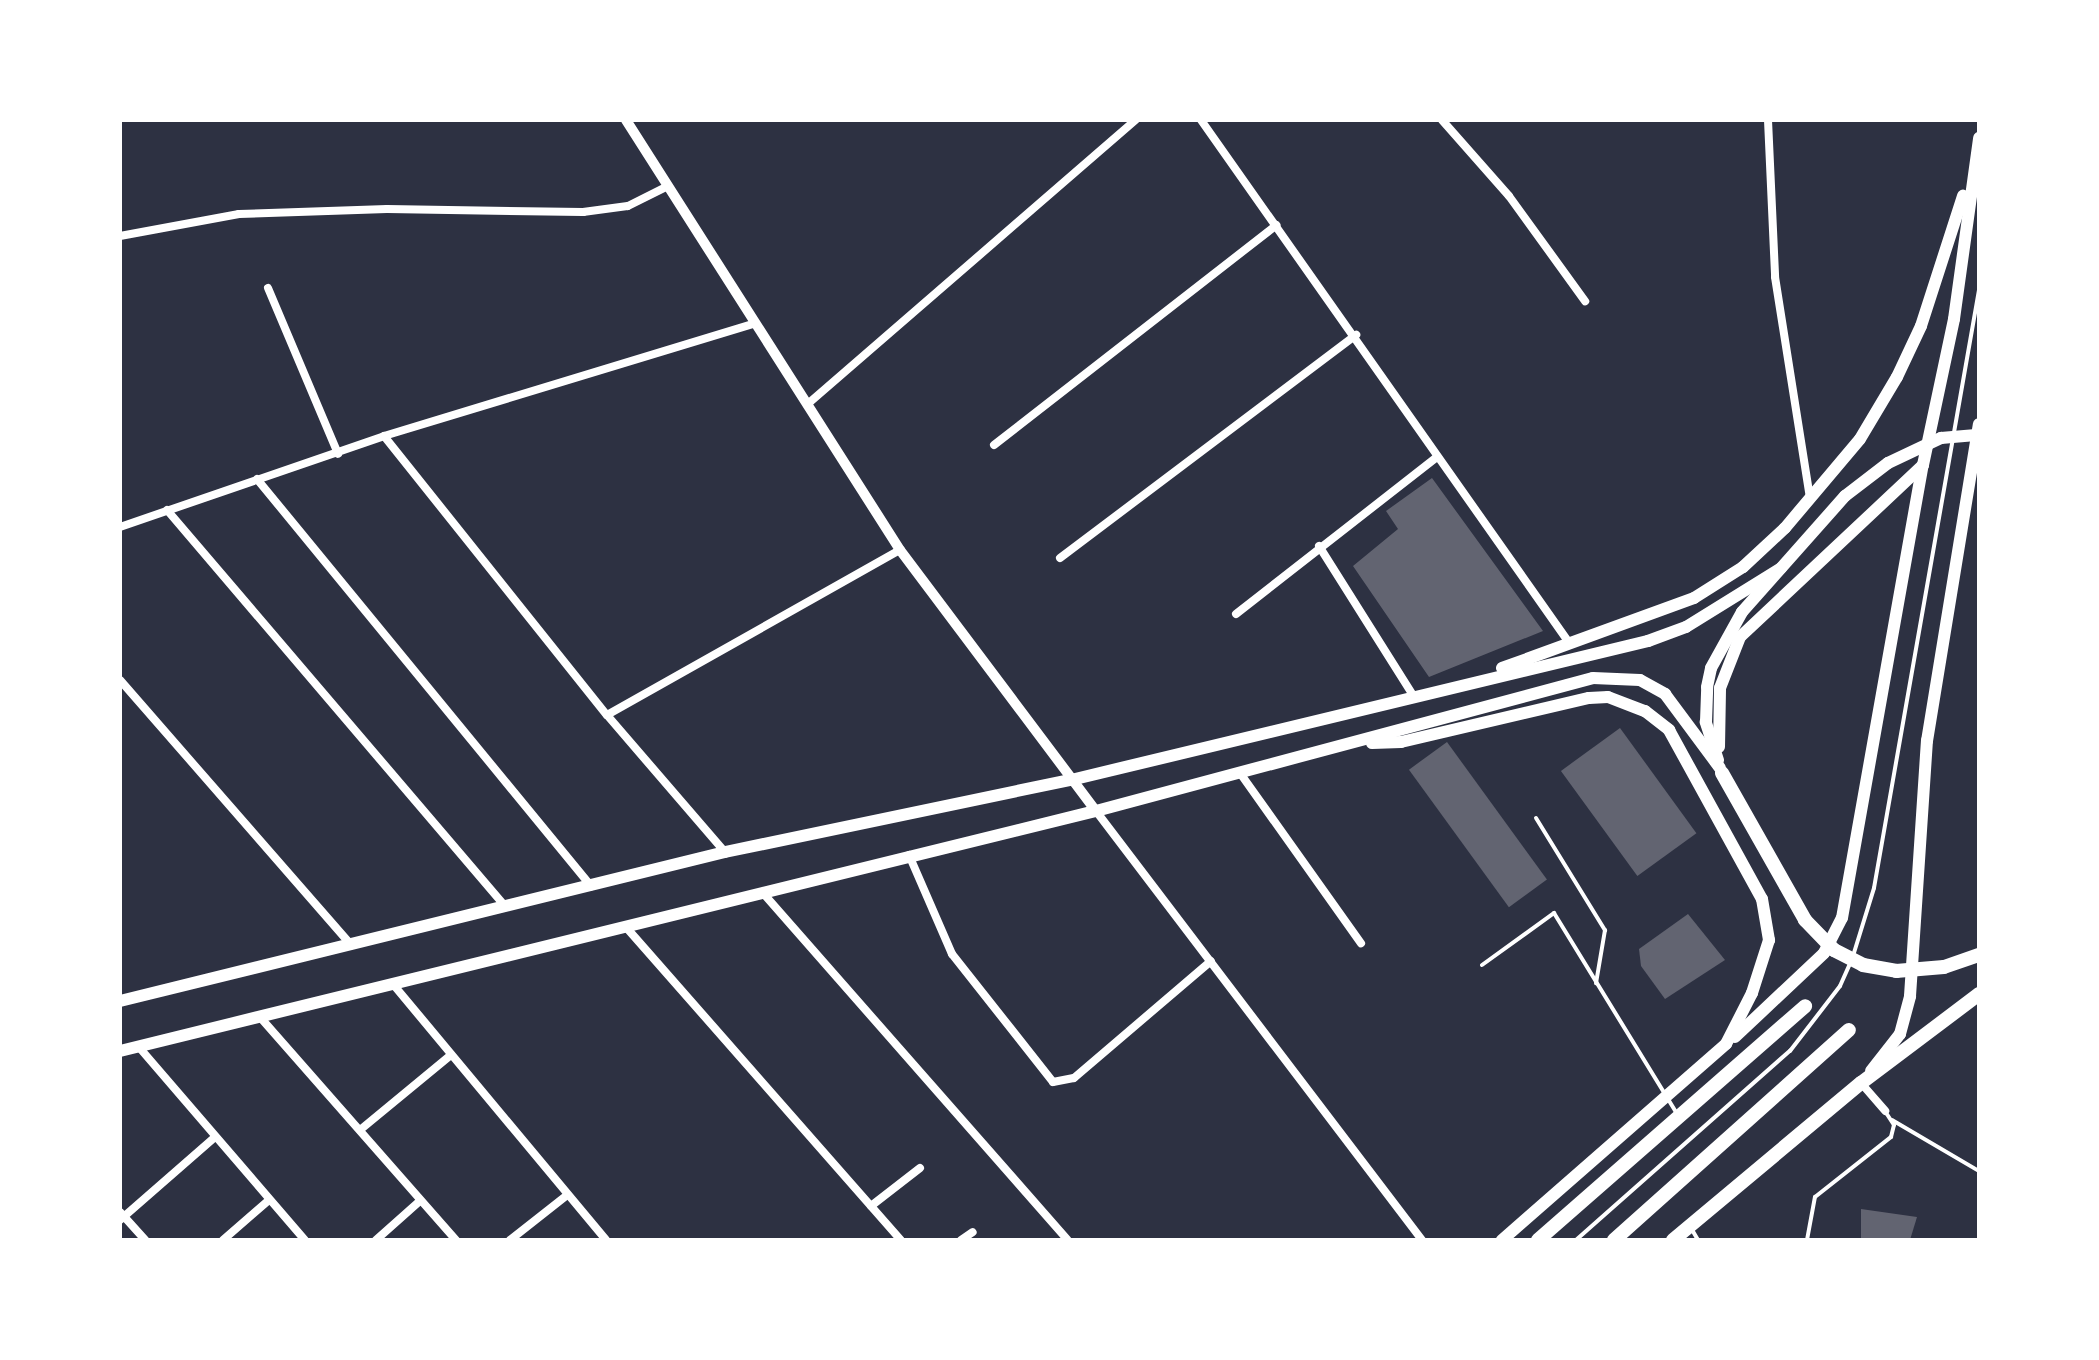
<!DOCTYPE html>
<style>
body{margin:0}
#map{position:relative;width:2099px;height:1360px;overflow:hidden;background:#2d3142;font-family:"Nunito Sans",sans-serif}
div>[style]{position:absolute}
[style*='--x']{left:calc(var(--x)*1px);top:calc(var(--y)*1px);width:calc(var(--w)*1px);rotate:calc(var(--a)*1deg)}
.building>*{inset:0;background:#626471;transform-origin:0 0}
.service>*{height:4px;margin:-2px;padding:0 2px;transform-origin:2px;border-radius:2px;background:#fff}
.minor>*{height:8px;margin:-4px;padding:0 4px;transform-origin:4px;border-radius:4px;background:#fff}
.tertiary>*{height:10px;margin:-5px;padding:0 5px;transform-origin:5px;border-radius:5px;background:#fff}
.primary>*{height:12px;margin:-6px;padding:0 6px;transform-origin:6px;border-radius:6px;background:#fff}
.trunk>*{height:14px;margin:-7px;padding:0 7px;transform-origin:7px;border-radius:7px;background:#fff}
span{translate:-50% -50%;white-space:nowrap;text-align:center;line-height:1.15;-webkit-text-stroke:8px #fff;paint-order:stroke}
.frame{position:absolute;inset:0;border:122px solid #fff;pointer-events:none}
</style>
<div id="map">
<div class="building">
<i style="clip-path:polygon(1432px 478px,1543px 631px,1429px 677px,1353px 566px,1398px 529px,1386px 511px)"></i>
<i style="left:1620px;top:728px;width:130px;height:73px;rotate:54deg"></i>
<i style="left:1447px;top:742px;width:170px;height:47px;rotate:54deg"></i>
<i style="clip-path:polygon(1688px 914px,1725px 960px,1665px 999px,1641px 966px,1639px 949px)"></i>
<i style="clip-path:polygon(1861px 1209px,1917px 1217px,1910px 1240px,1861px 1240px)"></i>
</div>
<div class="service">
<i style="--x:1536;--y:818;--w:132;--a:58.4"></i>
<i style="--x:1605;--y:930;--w:54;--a:99.6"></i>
<i style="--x:1853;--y:956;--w:71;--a:-72.8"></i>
<i style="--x:1874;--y:888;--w:607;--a:-80.04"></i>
<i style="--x:1482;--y:965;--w:89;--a:-35.8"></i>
<i style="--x:1554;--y:913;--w:236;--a:58.5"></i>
<i style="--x:1892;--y:1120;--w:101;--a:30.4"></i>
<i style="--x:1691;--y:1228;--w:14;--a:60"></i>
<i style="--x:1576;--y:1240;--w:286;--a:-41.5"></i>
<i style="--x:1790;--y:1051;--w:82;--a:-52.4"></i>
<i style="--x:1840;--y:986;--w:24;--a:-66"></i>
<i style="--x:1807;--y:1240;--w:44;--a:-79.5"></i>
<i style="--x:1815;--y:1197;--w:97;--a:-38.3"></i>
<i style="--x:1891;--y:1137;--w:12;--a:-76"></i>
<i style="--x:1894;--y:1125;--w:17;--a:-123"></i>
</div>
<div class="minor">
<i style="--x:1201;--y:120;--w:641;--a:54.85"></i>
<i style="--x:1442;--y:120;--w:101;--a:48.6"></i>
<i style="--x:1509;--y:196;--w:130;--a:54.1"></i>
<i style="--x:1768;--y:120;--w:157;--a:87.4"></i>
<i style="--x:1775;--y:277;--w:223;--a:81"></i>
<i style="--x:120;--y:236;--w:121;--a:-10.5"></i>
<i style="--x:239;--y:214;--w:148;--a:-1.9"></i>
<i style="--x:387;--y:209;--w:196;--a:0.9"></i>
<i style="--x:583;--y:212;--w:45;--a:-7.6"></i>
<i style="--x:628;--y:206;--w:45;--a:-26.6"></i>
<i style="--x:268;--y:288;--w:180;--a:67.1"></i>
<i style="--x:810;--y:402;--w:431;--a:-40.9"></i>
<i style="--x:384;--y:436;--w:357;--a:51.4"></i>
<i style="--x:607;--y:715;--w:181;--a:49.3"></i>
<i style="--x:994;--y:445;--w:358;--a:-37.9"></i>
<i style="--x:257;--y:479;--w:527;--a:50.63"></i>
<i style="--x:167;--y:510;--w:521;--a:49.52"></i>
<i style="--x:120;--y:527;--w:279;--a:-19"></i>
<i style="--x:384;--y:436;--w:385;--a:-16.9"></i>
<i style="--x:1319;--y:546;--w:176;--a:57.8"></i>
<i style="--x:1060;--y:558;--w:371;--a:-37"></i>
<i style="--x:1236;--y:614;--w:255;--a:-38"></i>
<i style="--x:120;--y:680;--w:352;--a:48.9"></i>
<i style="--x:607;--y:715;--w:336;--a:-29.4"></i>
<i style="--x:1240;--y:773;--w:209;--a:54.6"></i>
<i style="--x:1096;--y:811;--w:539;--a:52.77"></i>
<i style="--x:909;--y:855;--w:108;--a:66.5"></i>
<i style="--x:952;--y:954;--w:163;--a:51.7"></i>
<i style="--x:1053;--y:1082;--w:21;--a:-11"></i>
<i style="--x:1074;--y:1078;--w:180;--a:-40.5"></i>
<i style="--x:762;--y:892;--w:463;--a:48.7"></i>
<i style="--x:625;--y:926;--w:418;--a:48.7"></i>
<i style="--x:392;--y:983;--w:334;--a:50.2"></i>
<i style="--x:260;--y:1017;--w:297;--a:48.7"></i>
<i style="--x:138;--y:1046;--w:256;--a:49.3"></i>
<i style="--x:1861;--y:1083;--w:37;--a:49"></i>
<i style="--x:360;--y:1130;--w:118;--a:-39.5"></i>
<i style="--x:871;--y:1206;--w:62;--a:-37.8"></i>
<i style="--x:120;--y:1212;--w:38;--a:48"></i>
<i style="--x:120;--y:1220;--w:125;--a:-41.1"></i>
<i style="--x:223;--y:1240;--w:61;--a:-41"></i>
<i style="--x:376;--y:1240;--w:59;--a:-41.6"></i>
<i style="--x:510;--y:1240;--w:71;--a:-38.2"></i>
<i style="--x:961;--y:1240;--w:14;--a:-34"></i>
</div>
<div class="tertiary">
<i style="--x:626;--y:120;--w:510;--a:57.49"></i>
<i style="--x:900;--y:550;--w:326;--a:53.1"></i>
</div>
<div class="primary">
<i style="--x:1502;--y:668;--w:204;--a:-20"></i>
<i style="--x:1694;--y:598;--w:58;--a:-32.3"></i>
<i style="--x:1743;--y:567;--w:57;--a:-42.9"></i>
<i style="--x:1785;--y:528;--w:116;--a:-49.9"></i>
<i style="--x:1860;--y:439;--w:72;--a:-59.2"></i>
<i style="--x:1897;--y:377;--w:56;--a:-64.8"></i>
<i style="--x:1921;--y:326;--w:137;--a:-72.1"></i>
<i style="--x:1372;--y:743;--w:29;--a:-2"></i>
<i style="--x:1401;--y:742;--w:193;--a:-13.2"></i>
<i style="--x:1589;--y:698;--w:19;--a:-3"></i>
<i style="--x:1608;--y:697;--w:40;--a:21"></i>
<i style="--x:1645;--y:711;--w:31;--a:38"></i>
<i style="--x:1669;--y:730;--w:193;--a:61.2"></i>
<i style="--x:1762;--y:899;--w:42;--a:80.3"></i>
<i style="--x:1769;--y:940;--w:56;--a:107.8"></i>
<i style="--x:1752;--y:993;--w:57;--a:117"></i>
<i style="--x:1726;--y:1044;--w:298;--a:138.8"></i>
<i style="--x:1719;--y:747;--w:59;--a:-89"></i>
<i style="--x:1720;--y:688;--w:55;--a:-68.6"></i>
<i style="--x:1740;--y:637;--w:251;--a:-43.2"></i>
<i style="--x:1718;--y:760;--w:40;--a:-108"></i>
<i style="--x:1706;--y:722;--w:35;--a:-88"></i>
<i style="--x:1707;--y:687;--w:19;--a:-78"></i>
<i style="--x:1711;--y:668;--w:64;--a:-61"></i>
<i style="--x:1742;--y:612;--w:155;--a:-48.4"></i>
<i style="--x:1845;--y:496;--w:54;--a:-37.5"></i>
<i style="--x:1888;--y:463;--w:59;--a:-25.3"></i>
<i style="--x:1941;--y:438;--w:38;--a:-5"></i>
<i style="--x:120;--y:1001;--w:623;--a:-13.84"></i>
<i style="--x:725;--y:852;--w:353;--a:-11.8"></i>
<i style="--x:1071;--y:780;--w:594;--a:-13.54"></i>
<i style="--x:1648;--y:641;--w:40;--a:-20.2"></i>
<i style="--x:1686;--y:627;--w:112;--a:-31.8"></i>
<i style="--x:1735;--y:1037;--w:122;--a:-43.3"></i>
<i style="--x:1824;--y:953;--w:39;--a:-63"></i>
<i style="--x:1842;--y:918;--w:460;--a:-79.9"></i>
<i style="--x:1923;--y:465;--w:149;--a:-78"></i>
<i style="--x:1954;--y:319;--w:183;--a:-82.1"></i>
<i style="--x:120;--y:1051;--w:1005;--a:-13.82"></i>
<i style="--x:1096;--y:811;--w:514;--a:-14.98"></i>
<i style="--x:1593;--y:678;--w:47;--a:2.4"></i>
<i style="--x:1640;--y:680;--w:29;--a:29"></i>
<i style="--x:1665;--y:694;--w:92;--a:53.4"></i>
<i style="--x:1871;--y:1071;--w:47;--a:-51.9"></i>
<i style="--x:1900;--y:1034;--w:39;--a:-75"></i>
<i style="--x:1910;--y:996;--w:256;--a:-86.2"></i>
<i style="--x:1927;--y:741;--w:321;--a:-80.7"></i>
</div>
<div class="trunk">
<i style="--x:1722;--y:773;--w:169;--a:60.5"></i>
<i style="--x:1805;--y:920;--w:42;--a:46"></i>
<i style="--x:1834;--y:950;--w:33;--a:27"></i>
<i style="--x:1863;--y:965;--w:34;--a:10"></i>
<i style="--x:1896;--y:971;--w:48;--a:-4.8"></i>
<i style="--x:1944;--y:967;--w:37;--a:-19"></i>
<i style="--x:1538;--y:1240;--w:355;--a:-41.2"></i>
<i style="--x:1614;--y:1240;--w:315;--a:-41.8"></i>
<i style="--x:1673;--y:1240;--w:245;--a:-39.9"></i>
<i style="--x:1861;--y:1083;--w:148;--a:-37"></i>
</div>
<div class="frame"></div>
</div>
